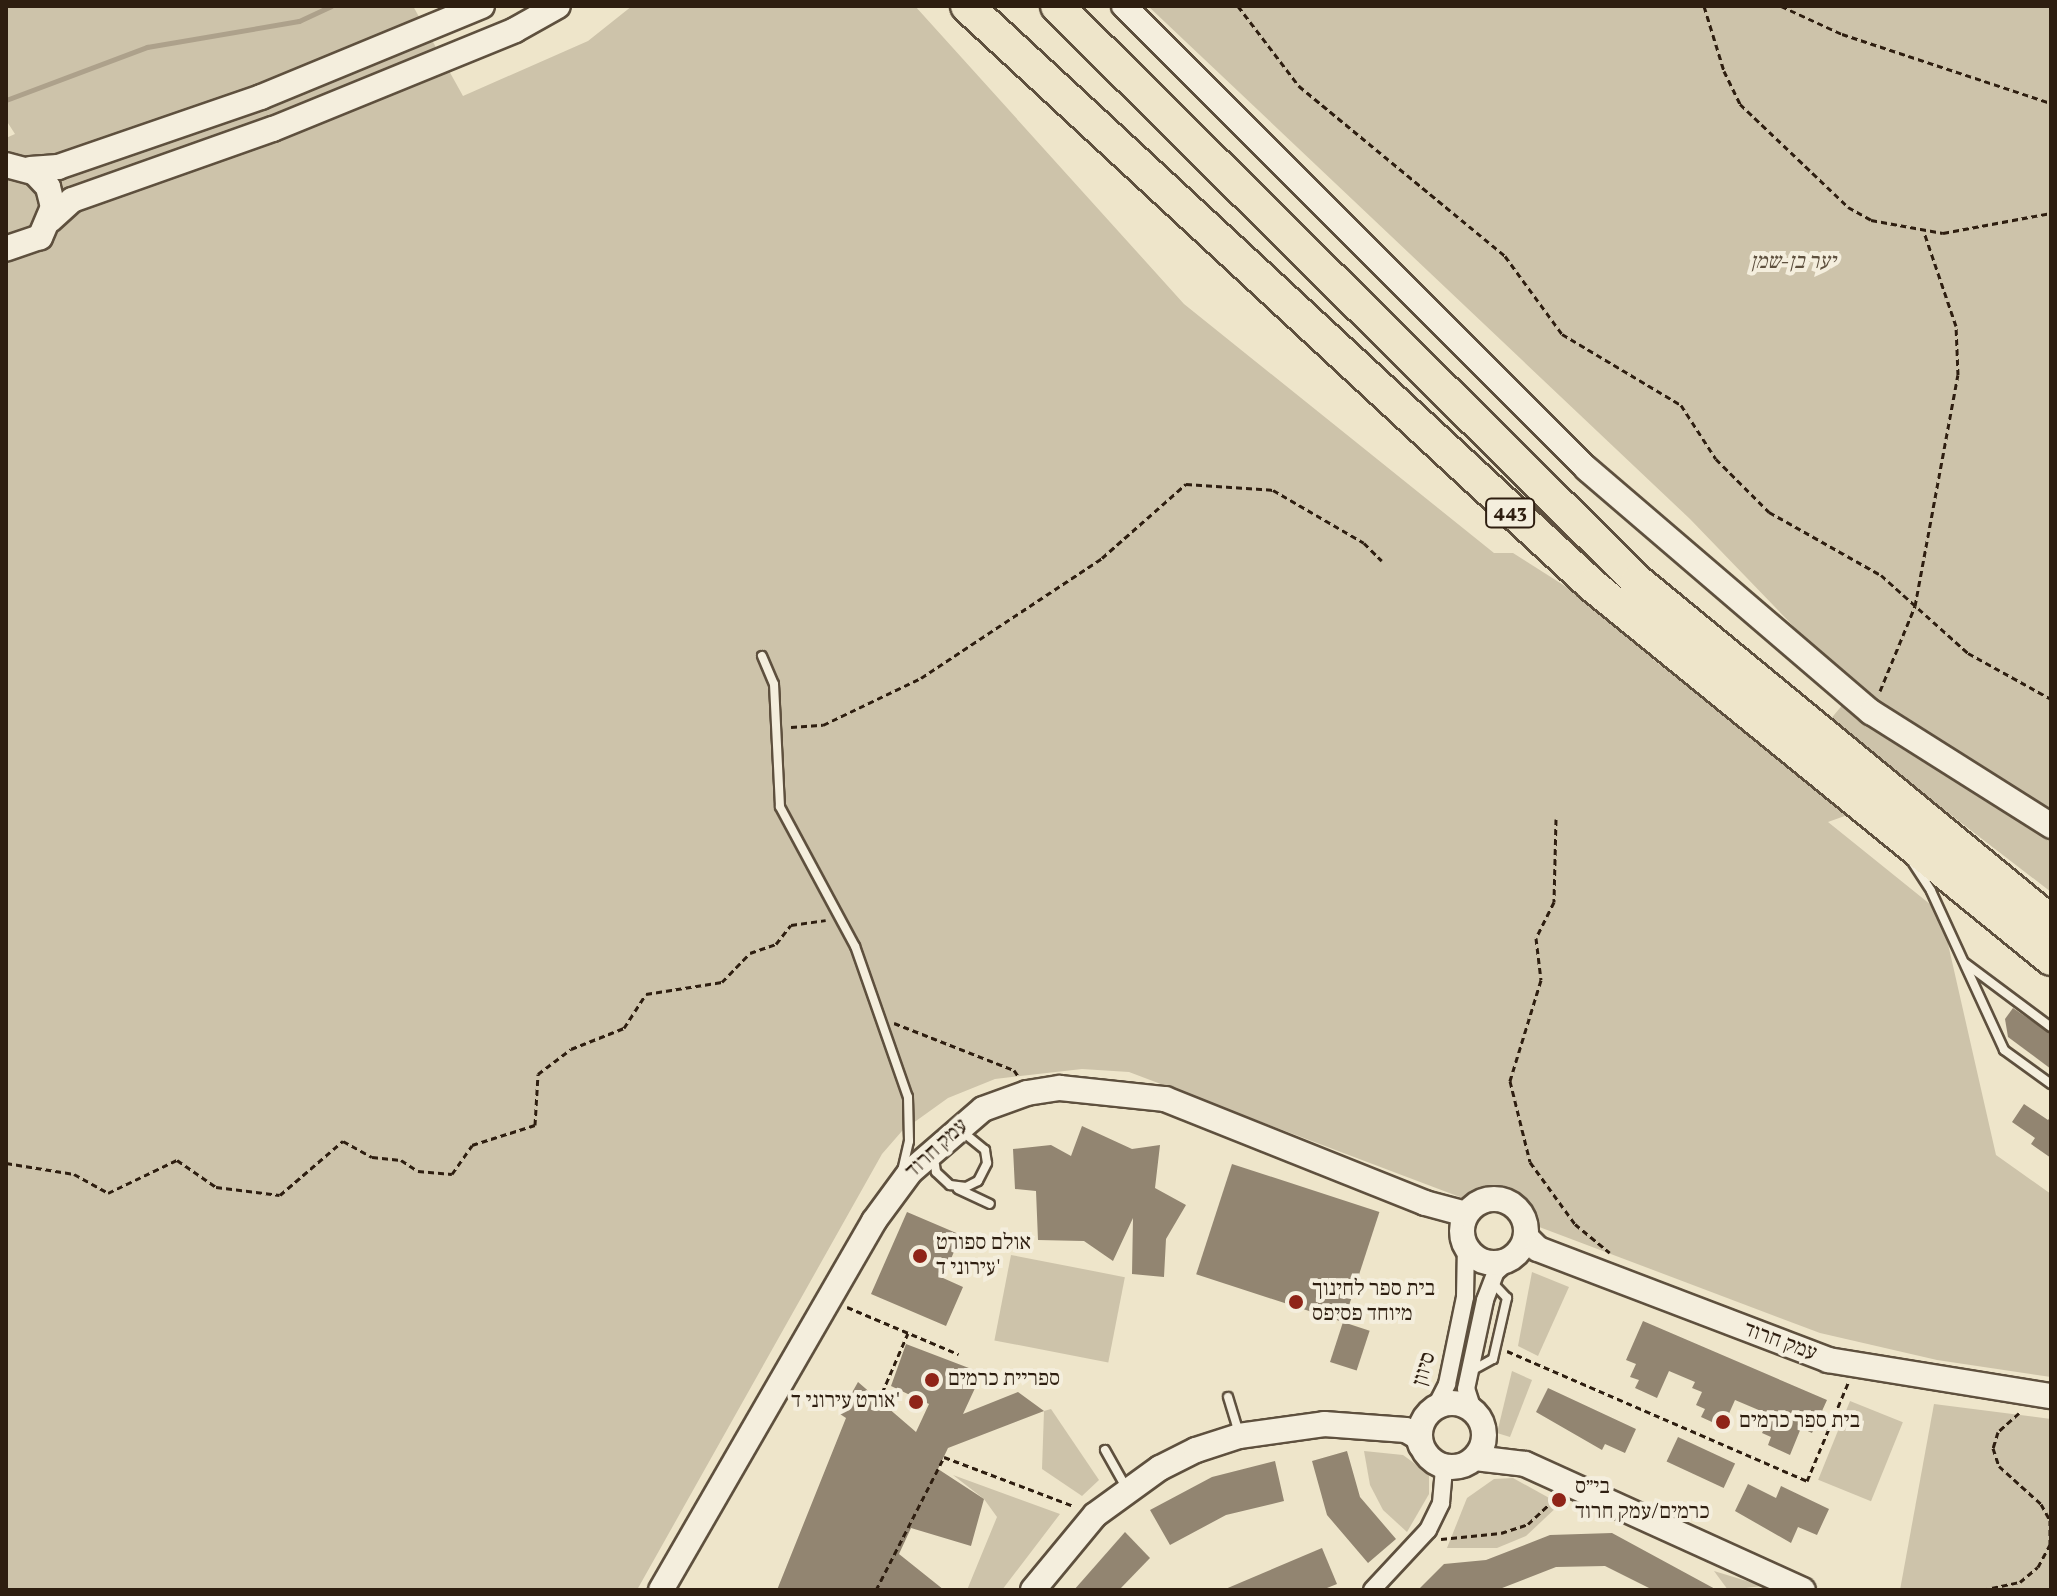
<!DOCTYPE html>
<meta charset="utf-8">
<style>
body{margin:0}
#map{position:relative;width:2057px;height:1596px;overflow:hidden;background:#eee5ca;font-family:Vollkorn,"Frank Ruhl Libre",serif}
div>[style]{position:absolute}
[style*='--x']{left:calc(var(--x)*1px);top:calc(var(--y)*1px);width:calc(var(--w)*1px);rotate:calc(var(--a)*1deg)}
.green>*{inset:0;background:#cdc3aa;transform-origin:0 0}
.stream>*{height:5px;margin:-2.5px;padding:0 2.5px;transform-origin:2.5px;border-radius:2.5px;background:#ada18b}
.building>*{inset:0;background:#928571;transform-origin:0 0}
.path>*{height:3px;margin-top:-1.5px;transform-origin:0;background:repeating-linear-gradient(90deg,#2e1e10 0 6px,transparent 0 10px)}
.roads{filter:drop-shadow(2px 0 #5e503e) drop-shadow(-2px 0 #5e503e) drop-shadow(0 2px #5e503e) drop-shadow(0 -2px #5e503e)}
.lane>*{height:8px;margin:-4px;padding:0 4px;transform-origin:4px;border-radius:4px;background:#f4eedd}
.street>*{height:16px;margin:-8px;padding:0 8px;transform-origin:8px;border-radius:8px;background:#f4eedd}
.secondary>*{height:24px;margin:-12px;padding:0 12px;transform-origin:12px;border-radius:12px;background:#f4eedd}
.secondary>.ring{margin:-12px;padding:0;box-sizing:content-box;background:none;border:24px solid #f4eedd;border-radius:50%}
.highway>*{height:32px;margin:-16px;padding:0 16px;transform-origin:16px;border-radius:16px;background:#eee5ca}
.dots>*{width:22px;height:22px;translate:-50% -50%;box-sizing:border-box;border:4px solid #f4eedd;border-radius:50%}
span{translate:-50% -50%;white-space:nowrap;text-align:center;line-height:1.15;-webkit-text-stroke:8px #f4eedd;paint-order:stroke}
.shield-label span{padding:2px 6px;background:#f4eedd;border:2px solid;border-radius:6px;-webkit-text-stroke-width:0}
.shield-label{font-size:20px;color:#2e1e10;font-weight:700}
.park-label{font-size:22px;color:#5e503e;font-style:italic}
.street-label{font-size:22px;color:#2e1e10}
.poi-label{font-size:22px;color:#2e1e10}
.left{translate:0 -50%;text-align:left}
.right{translate:-100% -50%;text-align:right}
.frame{position:absolute;inset:0;border:8px solid #2e1e10;pointer-events:none}
</style>
<div id="map">
<div class="green">
<i style="clip-path:polygon(6px 6px,413px 6px,463px 96px,588px 41px,632px 6px,915px 6px,1184px 304px,1494px 553px,1513px 553px,1598px 607px,1655px 661px,1853px 813px,1828px 822px,1941px 913px,1996px 1155px,2051px 1194px,2051px 1377px,1937px 1360px,1820px 1333px,1129px 1072px,1082px 1069px,995px 1079px,948px 1098px,902px 1131px,882px 1154px,637px 1590px,6px 1590px,6px 138px,15px 134px,6px 120px)"></i>
<i style="clip-path:polygon(1148px 6px,2051px 6px,2051px 892px,1829px 721px,1855px 690px,1690px 519px)"></i>
<i style="left:1011px;top:1255px;width:116px;height:87px;rotate:11deg"></i>
<i style="clip-path:polygon(1532px 1272px,1569px 1287px,1538px 1356px,1518px 1346px)"></i>
<i style="clip-path:polygon(1512px 1371px,1532px 1380px,1510px 1437px,1497px 1433px)"></i>
<i style="left:1850px;top:1401px;width:57px;height:85px;rotate:22deg"></i>
<i style="clip-path:polygon(1934px 1404px,2051px 1419px,2051px 1590px,1900px 1590px)"></i>
<i style="clip-path:polygon(1051px 1409px,1099px 1480px,1082px 1496px,1042px 1469px,1044px 1411px)"></i>
<i style="clip-path:polygon(1364px 1451px,1403px 1455px,1429px 1474px,1429px 1494px,1407px 1532px,1383px 1510px,1370px 1485px)"></i>
<i style="clip-path:polygon(953px 1475px,1060px 1514px,1002px 1590px,967px 1590px,997px 1517px,984px 1499px)"></i>
<i style="clip-path:polygon(1513px 1478px,1560px 1504px,1526px 1536px,1497px 1548px,1447px 1548px,1467px 1498px,1494px 1479px)"></i>
<i style="clip-path:polygon(1714px 1571px,1763px 1586px,1728px 1590px)"></i>
</div>
<div class="stream">
<i style="--x:6;--y:100;--w:151;--a:-20.6"></i>
<i style="--x:147;--y:47;--w:154;--a:-9.7"></i>
<i style="--x:299;--y:21;--w:35;--a:-25"></i>
</div>
<div class="building">
<i style="clip-path:polygon(2013px 1008px,2051px 1034px,2051px 1069px,2008px 1037px,2005px 1019px)"></i>
<i style="clip-path:polygon(2024px 1104px,2048px 1120px,2051px 1116px,2051px 1158px,2031px 1144px,2035px 1138px,2012px 1122px)"></i>
<i style="clip-path:polygon(1082px 1126px,1132px 1149px,1160px 1145px,1155px 1188px,1186px 1205px,1166px 1239px,1164px 1277px,1132px 1274px,1133px 1218px,1113px 1261px,1084px 1241px,1038px 1240px,1036px 1191px,1015px 1189px,1013px 1149px,1051px 1145px,1071px 1156px)"></i>
<i style="left:1232px;top:1164px;width:155px;height:116px;rotate:18deg"></i>
<i style="clip-path:polygon(907px 1212px,961px 1235px,943px 1278px,963px 1287px,946px 1326px,871px 1294px)"></i>
<i style="clip-path:polygon(1643px 1321px,1827px 1400px,1812px 1433px,1801px 1428px,1790px 1455px,1768px 1445px,1771px 1437px,1762px 1433px,1768px 1421px,1758px 1416px,1761px 1411px,1735px 1400px,1723px 1427px,1701px 1417px,1705px 1409px,1696px 1405px,1702px 1392px,1692px 1388px,1695px 1382px,1669px 1371px,1657px 1398px,1635px 1388px,1639px 1380px,1630px 1377px,1636px 1364px,1626px 1360px)"></i>
<i style="left:1343px;top:1322px;width:28px;height:42px;rotate:18deg"></i>
<i style="clip-path:polygon(906px 1344px,982px 1373px,963px 1414px,1018px 1392px,1044px 1411px,948px 1448px,938px 1469px,984px 1499px,971px 1546px,911px 1528px,899px 1554px,944px 1590px,777px 1590px,846px 1418px,840px 1414px,858px 1382px,916px 1432px,929px 1404px,891px 1386px)"></i>
<i style="clip-path:polygon(1548px 1388px,1636px 1429px,1625px 1453px,1605px 1444px,1602px 1450px,1536px 1412px)"></i>
<i style="left:1678px;top:1437px;width:63px;height:27px;rotate:25deg"></i>
<i style="clip-path:polygon(1347px 1451px,1360px 1497px,1396px 1539px,1368px 1563px,1327px 1515px,1312px 1461px)"></i>
<i style="clip-path:polygon(1275px 1461px,1284px 1501px,1226px 1515px,1170px 1545px,1150px 1510px,1212px 1477px)"></i>
<i style="clip-path:polygon(1748px 1484px,1776px 1498px,1781px 1486px,1829px 1509px,1817px 1535px,1798px 1527px,1791px 1543px,1735px 1511px)"></i>
<i style="clip-path:polygon(1125px 1532px,1150px 1558px,1119px 1590px,1074px 1590px)"></i>
<i style="clip-path:polygon(1612px 1533px,1717px 1590px,1653px 1590px,1605px 1566px,1556px 1567px,1497px 1590px,1418px 1590px,1444px 1564px,1486px 1560px,1550px 1535px)"></i>
<i style="clip-path:polygon(1322px 1548px,1337px 1584px,1322px 1590px,1223px 1590px)"></i>
</div>
<div class="path">
<i style="--x:1238;--y:6;--w:101;--a:52.7"></i>
<i style="--x:1299;--y:86;--w:267;--a:39.5"></i>
<i style="--x:1505;--y:256;--w:97;--a:53.8"></i>
<i style="--x:1562;--y:334;--w:139;--a:30.8"></i>
<i style="--x:1681;--y:405;--w:64;--a:57.1"></i>
<i style="--x:1716;--y:459;--w:75;--a:45"></i>
<i style="--x:1769;--y:512;--w:129;--a:29.4"></i>
<i style="--x:1881;--y:575;--w:117;--a:41.9"></i>
<i style="--x:1968;--y:653;--w:95;--a:29"></i>
<i style="--x:1704;--y:6;--w:68;--a:72.9"></i>
<i style="--x:1724;--y:71;--w:37;--a:64"></i>
<i style="--x:1740;--y:104;--w:149;--a:43.6"></i>
<i style="--x:1848;--y:207;--w:26;--a:29"></i>
<i style="--x:1871;--y:220;--w:73;--a:10.2"></i>
<i style="--x:1943;--y:233;--w:110;--a:-10.5"></i>
<i style="--x:1781;--y:6;--w:67;--a:24.7"></i>
<i style="--x:1842;--y:34;--w:220;--a:18.3"></i>
<i style="--x:1880;--y:691;--w:92;--a:-67.6"></i>
<i style="--x:1915;--y:606;--w:235;--a:-79.5"></i>
<i style="--x:1958;--y:375;--w:49;--a:-92.3"></i>
<i style="--x:1956;--y:326;--w:99;--a:-108.8"></i>
<i style="--x:791;--y:727;--w:32;--a:-4"></i>
<i style="--x:823;--y:725;--w:109;--a:-25.6"></i>
<i style="--x:921;--y:678;--w:217;--a:-33.5"></i>
<i style="--x:1102;--y:558;--w:112;--a:-41.4"></i>
<i style="--x:1186;--y:484;--w:87;--a:3.9"></i>
<i style="--x:1273;--y:490;--w:105;--a:30.2"></i>
<i style="--x:1364;--y:543;--w:25;--a:45"></i>
<i style="--x:1556;--y:819;--w:83;--a:91.4"></i>
<i style="--x:1554;--y:902;--w:40;--a:116.6"></i>
<i style="--x:1536;--y:938;--w:42;--a:83.2"></i>
<i style="--x:1541;--y:980;--w:106;--a:107.1"></i>
<i style="--x:1510;--y:1081;--w:83;--a:76.1"></i>
<i style="--x:1530;--y:1162;--w:77;--a:54"></i>
<i style="--x:1575;--y:1224;--w:45;--a:39.6"></i>
<i style="--x:894;--y:1023;--w:129;--a:21.4"></i>
<i style="--x:1014;--y:1070;--w:7;--a:56"></i>
<i style="--x:6;--y:1163;--w:69;--a:9.2"></i>
<i style="--x:74;--y:1174;--w:39;--a:29"></i>
<i style="--x:108;--y:1193;--w:76;--a:-25.6"></i>
<i style="--x:177;--y:1160;--w:47;--a:34.7"></i>
<i style="--x:216;--y:1187;--w:64;--a:7.1"></i>
<i style="--x:280;--y:1195;--w:83;--a:-40.6"></i>
<i style="--x:343;--y:1141;--w:33;--a:29"></i>
<i style="--x:372;--y:1157;--w:29;--a:6"></i>
<i style="--x:401;--y:1160;--w:20;--a:33"></i>
<i style="--x:418;--y:1171;--w:34;--a:5"></i>
<i style="--x:452;--y:1174;--w:35;--a:-55"></i>
<i style="--x:472;--y:1145;--w:66;--a:-17.6"></i>
<i style="--x:535;--y:1125;--w:51;--a:-86.6"></i>
<i style="--x:538;--y:1074;--w:41;--a:-37.1"></i>
<i style="--x:571;--y:1049;--w:57;--a:-21.6"></i>
<i style="--x:624;--y:1028;--w:40;--a:-57.1"></i>
<i style="--x:646;--y:994;--w:77;--a:-9"></i>
<i style="--x:722;--y:982;--w:40;--a:-46"></i>
<i style="--x:750;--y:953;--w:28;--a:-19"></i>
<i style="--x:776;--y:944;--w:24;--a:-52"></i>
<i style="--x:791;--y:925;--w:35;--a:-8"></i>
<i style="--x:847;--y:1307;--w:121;--a:22.9"></i>
<i style="--x:1507;--y:1351;--w:327;--a:23.4"></i>
<i style="--x:1807;--y:1481;--w:106;--a:-67.3"></i>
<i style="--x:882;--y:1393;--w:65;--a:-66.6"></i>
<i style="--x:2019;--y:1413;--w:28;--a:138"></i>
<i style="--x:1998;--y:1432;--w:17;--a:107"></i>
<i style="--x:1993;--y:1448;--w:19;--a:72"></i>
<i style="--x:1999;--y:1466;--w:57;--a:42.1"></i>
<i style="--x:2041;--y:1504;--w:18;--a:61"></i>
<i style="--x:2050;--y:1520;--w:24;--a:90"></i>
<i style="--x:1441;--y:1539;--w:60;--a:-5.7"></i>
<i style="--x:1501;--y:1533;--w:28;--a:-18"></i>
<i style="--x:1528;--y:1524;--w:35;--a:-43"></i>
<i style="--x:876;--y:1590;--w:149;--a:-62.9"></i>
<i style="--x:944;--y:1457;--w:139;--a:20.7"></i>
<i style="--x:1982;--y:1590;--w:39;--a:-12"></i>
<i style="--x:2020;--y:1582;--w:23;--a:-40"></i>
<i style="--x:2038;--y:1567;--w:27;--a:-62"></i>
</div>
<div class="roads">
<div class="lane">
<i style="--x:762;--y:656;--w:30;--a:67"></i>
<i style="--x:774;--y:684;--w:123;--a:87.2"></i>
<i style="--x:780;--y:807;--w:158;--a:61.7"></i>
<i style="--x:855;--y:946;--w:160;--a:70.7"></i>
<i style="--x:908;--y:1097;--w:44;--a:88.7"></i>
<i style="--x:909;--y:1141;--w:31;--a:103"></i>
<i style="--x:1913;--y:863;--w:33;--a:57"></i>
<i style="--x:1931;--y:891;--w:175;--a:65.3"></i>
<i style="--x:2004;--y:1050;--w:58;--a:35.9"></i>
<i style="--x:1965;--y:963;--w:107;--a:36.7"></i>
<i style="--x:934;--y:1159;--w:13;--a:81"></i>
<i style="--x:936;--y:1172;--w:19;--a:43"></i>
<i style="--x:950;--y:1185;--w:16;--a:7"></i>
<i style="--x:966;--y:1187;--w:13;--a:-27"></i>
<i style="--x:978;--y:1181;--w:20;--a:-63"></i>
<i style="--x:987;--y:1163;--w:13;--a:-99"></i>
<i style="--x:985;--y:1150;--w:28;--a:-141"></i>
<i style="--x:958;--y:1189;--w:35;--a:25"></i>
<i style="--x:1471;--y:1371;--w:25;--a:-29"></i>
<i style="--x:1493;--y:1359;--w:63;--a:-77.1"></i>
<i style="--x:1507;--y:1298;--w:22;--a:-133"></i>
<i style="--x:1228;--y:1397;--w:39;--a:73"></i>
<i style="--x:1105;--y:1450;--w:45;--a:60.6"></i>
</div>
<div class="street">
<i style="--x:1435;--y:1408;--w:27;--a:-63"></i>
<i style="--x:1447;--y:1384;--w:89;--a:-78.3"></i>
<i style="--x:1465;--y:1297;--w:51;--a:-88.9"></i>
<i style="--x:1473;--y:1410;--w:22;--a:-108"></i>
<i style="--x:1466;--y:1389;--w:91;--a:-77.9"></i>
<i style="--x:1485;--y:1300;--w:30;--a:-69"></i>
<i style="--x:1496;--y:1272;--w:21;--a:-41"></i>
<i style="--x:1372;--y:1590;--w:82;--a:-47"></i>
<i style="--x:1428;--y:1530;--w:30;--a:-64"></i>
<i style="--x:1441;--y:1503;--w:37;--a:-85"></i>
</div>
<div class="secondary">
<i style="--x:1124;--y:6;--w:655;--a:45"></i>
<i style="--x:1587;--y:469;--w:374;--a:40.6"></i>
<i style="--x:1871;--y:712;--w:213;--a:32.3"></i>
<i style="--x:6;--y:165;--w:30;--a:15"></i>
<i style="--x:35;--y:173;--w:19;--a:47"></i>
<i style="--x:48;--y:187;--w:21;--a:76"></i>
<i style="--x:53;--y:207;--w:33;--a:113"></i>
<i style="--x:40;--y:237;--w:36;--a:161"></i>
<i style="--x:30;--y:169;--w:28;--a:-4"></i>
<i style="--x:58;--y:167;--w:215;--a:-19"></i>
<i style="--x:261;--y:97;--w:239;--a:-22.4"></i>
<i style="--x:50;--y:220;--w:30;--a:-42"></i>
<i style="--x:72;--y:200;--w:213;--a:-19.5"></i>
<i style="--x:273;--y:129;--w:261;--a:-22.2"></i>
<i style="--x:515;--y:30;--w:49;--a:-29.2"></i>
<i class="ring" style="left:1462px;top:1199px;width:40px;height:40px"></i>
<i style="--x:1526;--y:1237;--w:17;--a:45"></i>
<i style="--x:1538;--y:1249;--w:311;--a:20.9"></i>
<i style="--x:1828;--y:1360;--w:226;--a:9.2"></i>
<i class="ring" style="left:1420px;top:1403px;width:40px;height:40px"></i>
<i style="--x:1475;--y:1458;--w:50;--a:6.8"></i>
<i style="--x:1525;--y:1464;--w:305;--a:24.4"></i>
<i style="--x:661;--y:1590;--w:426;--a:-60"></i>
<i style="--x:874;--y:1221;--w:61;--a:-53.7"></i>
<i style="--x:910;--y:1172;--w:96;--a:-40.8"></i>
<i style="--x:983;--y:1109;--w:47;--a:-20"></i>
<i style="--x:1027;--y:1093;--w:33;--a:-9"></i>
<i style="--x:1060;--y:1088;--w:106;--a:6"></i>
<i style="--x:1165;--y:1099;--w:280;--a:21.8"></i>
<i style="--x:1425;--y:1203;--w:42;--a:15"></i>
<i style="--x:1033;--y:1590;--w:97;--a:-50.4"></i>
<i style="--x:1095;--y:1515;--w:80;--a:-35.9"></i>
<i style="--x:1160;--y:1468;--w:40;--a:-26.6"></i>
<i style="--x:1196;--y:1450;--w:45;--a:-18"></i>
<i style="--x:1239;--y:1436;--w:86;--a:-8"></i>
<i style="--x:1324;--y:1424;--w:82;--a:4.2"></i>
<i style="--x:1406;--y:1430;--w:14;--a:30"></i>
<i style="--x:1418;--y:1437;--w:9;--a:72"></i>
</div>
<div class="highway">
<i style="--x:967;--y:6;--w:852;--a:42.81"></i>
<i style="--x:1592;--y:585;--w:592;--a:39.17"></i>
<i style="--x:1057;--y:6;--w:817;--a:44.75"></i>
<i style="--x:1637;--y:581;--w:536;--a:39.48"></i>
</div>
</div>
<div class="dots">
<i style="left:920px;top:1256px;background:#8f2418"></i>
<i style="left:1296px;top:1302px;background:#8f2418"></i>
<i style="left:932px;top:1380px;background:#8f2418"></i>
<i style="left:916px;top:1402px;background:#8f2418"></i>
<i style="left:1723px;top:1422px;background:#8f2418"></i>
<i style="left:1559px;top:1500px;background:#8f2418"></i>
</div>
<div class="shield-label">
<span style="left:1510px;top:513px">443</span>
</div>
<div class="park-label">
<span style="left:1793px;top:263px">יער בן-שמן</span>
</div>
<div class="street-label">
<span style="left:937px;top:1149px;rotate:-43deg">עמק חרוד</span>
<span style="left:1780px;top:1342px;rotate:20deg">עמק חרוד</span>
<span style="left:1425px;top:1369px;rotate:-73deg">סיוון</span>
</div>
<div class="poi-label">
<span class="left" style="left:936px;top:1256px">אולם ספורט<br>עירוני ד'</span>
<span class="left" style="left:1312px;top:1302px">בית ספר לחינוך<br>מיוחד פסיפס</span>
<span class="left" style="left:948px;top:1380px">ספריית כרמים</span>
<span class="right" style="left:900px;top:1402px">אורט עירוני ד'</span>
<span class="left" style="left:1739px;top:1422px">בית ספר כרמים</span>
<span class="left" style="left:1575px;top:1500px">בי״ס<br>כרמים/עמק חרוד</span>
</div>
<div class="frame"></div>
</div>
